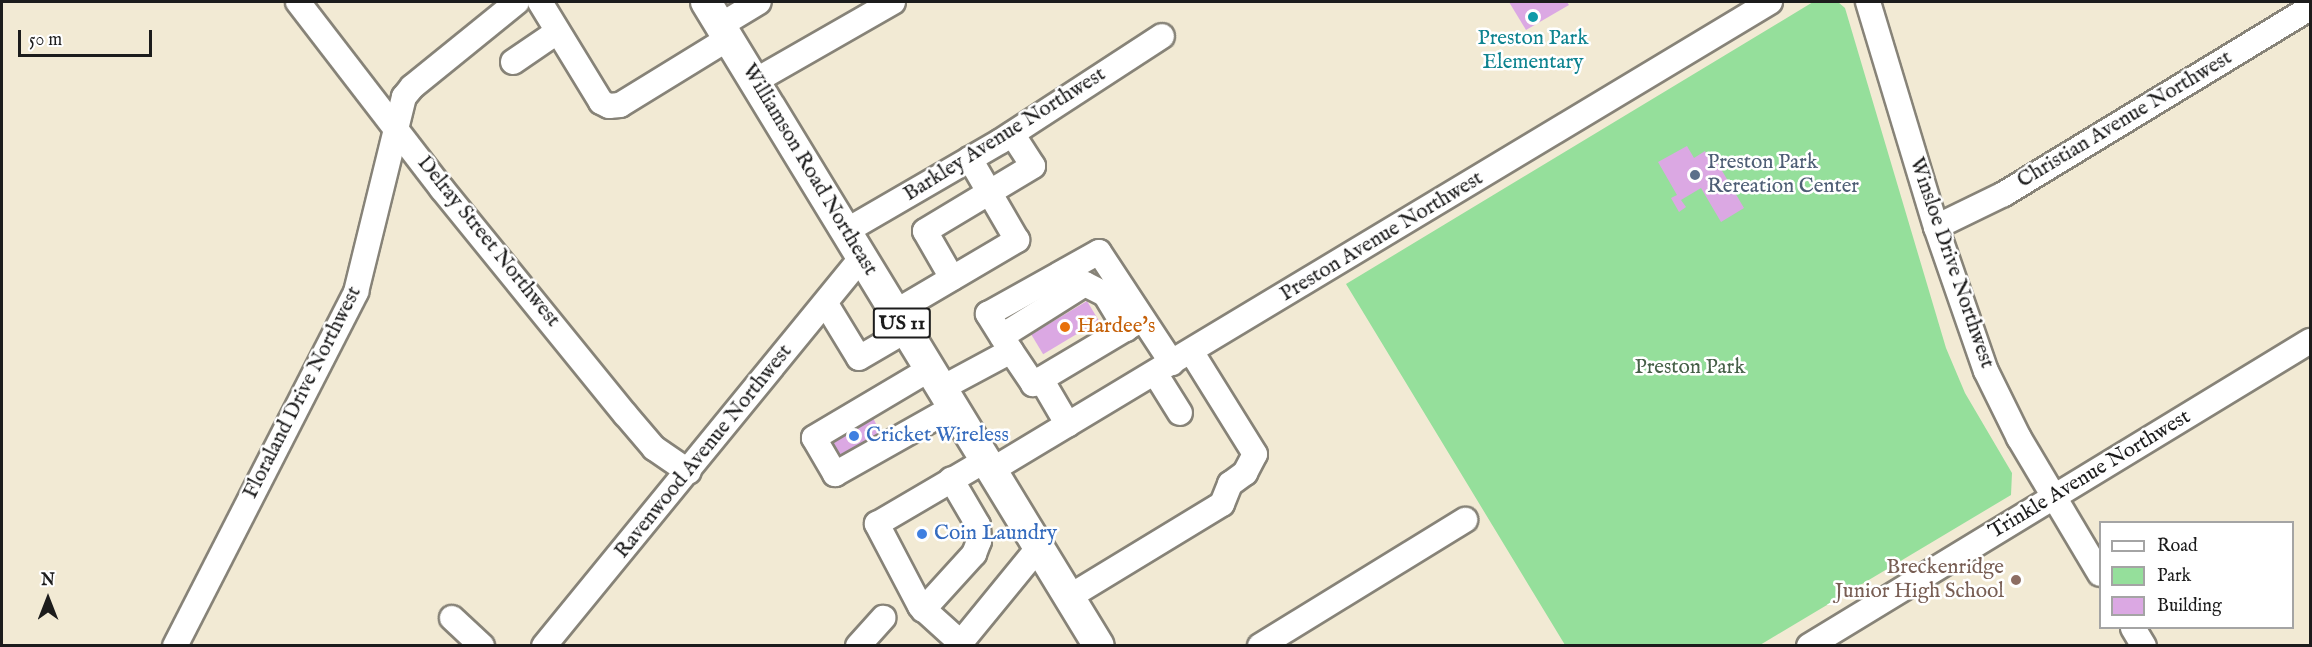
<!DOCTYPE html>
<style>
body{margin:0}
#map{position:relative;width:2312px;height:647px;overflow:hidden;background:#f2ead4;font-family:"IM FELL English",serif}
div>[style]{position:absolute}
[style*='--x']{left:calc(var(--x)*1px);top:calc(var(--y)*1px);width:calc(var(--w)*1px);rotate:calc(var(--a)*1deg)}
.green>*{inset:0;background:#95df9b}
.building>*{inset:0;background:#dba8e3;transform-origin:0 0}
.roads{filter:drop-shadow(2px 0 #878378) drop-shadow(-2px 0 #878378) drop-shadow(0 2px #878378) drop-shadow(0 -2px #878378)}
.minor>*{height:24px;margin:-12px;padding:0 12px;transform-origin:12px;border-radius:12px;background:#fff}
.major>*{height:30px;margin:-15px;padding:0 15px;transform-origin:15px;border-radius:15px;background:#fff}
.dots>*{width:16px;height:16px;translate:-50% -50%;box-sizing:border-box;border:3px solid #fff;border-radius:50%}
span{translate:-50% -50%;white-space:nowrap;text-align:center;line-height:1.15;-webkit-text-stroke:5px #fff;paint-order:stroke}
.shield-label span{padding:2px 4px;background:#fff;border:2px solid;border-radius:4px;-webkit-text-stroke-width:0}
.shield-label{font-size:20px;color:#1c1c1c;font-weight:700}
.culture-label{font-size:21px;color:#0d838f}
.street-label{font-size:21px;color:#1c1c1c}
.service-label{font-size:21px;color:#4e5e75}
.left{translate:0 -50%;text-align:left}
.food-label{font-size:21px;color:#c56008}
.park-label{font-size:21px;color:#466048}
.shop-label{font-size:21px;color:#366cbe}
.education-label{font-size:21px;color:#785e54}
.right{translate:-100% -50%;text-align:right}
.frame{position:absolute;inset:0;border:3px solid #1c1c1c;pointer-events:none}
.legend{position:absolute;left:2099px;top:521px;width:195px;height:108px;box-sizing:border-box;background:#fff;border:2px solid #a4a4a4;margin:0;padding:8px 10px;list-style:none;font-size:18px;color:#1c1c1c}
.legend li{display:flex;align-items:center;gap:12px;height:30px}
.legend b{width:30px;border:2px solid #a4a4a4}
.north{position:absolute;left:18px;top:569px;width:60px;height:60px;-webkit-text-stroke:4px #fff;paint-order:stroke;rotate:0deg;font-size:16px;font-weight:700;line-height:24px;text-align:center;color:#1c1c1c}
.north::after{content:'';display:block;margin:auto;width:21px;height:27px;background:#1c1c1c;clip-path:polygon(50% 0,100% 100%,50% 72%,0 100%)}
.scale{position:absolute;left:18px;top:30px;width:134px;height:27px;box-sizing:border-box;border:3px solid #1c1c1c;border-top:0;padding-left:8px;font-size:18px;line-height:21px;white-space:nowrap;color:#1c1c1c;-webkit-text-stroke:4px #fff;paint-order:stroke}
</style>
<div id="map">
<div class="green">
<i style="clip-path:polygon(1813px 2px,1838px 2px,1845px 8px,1946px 348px,1965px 393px,2012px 473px,2011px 495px,1760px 645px,1565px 645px,1346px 284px)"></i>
</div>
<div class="building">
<i style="clip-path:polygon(1509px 2px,1567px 2px,1569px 5px,1526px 30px)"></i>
<i style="clip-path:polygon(1687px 146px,1694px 158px,1705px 151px,1707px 155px,1711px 152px,1744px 208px,1721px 222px,1701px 188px,1681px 200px,1686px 207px,1679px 212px,1671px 198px,1677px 195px,1658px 162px)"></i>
<i style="left:1087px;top:301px;width:23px;height:65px;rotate:59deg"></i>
<i style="left:872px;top:416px;width:20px;height:49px;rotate:63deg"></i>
</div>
<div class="roads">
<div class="minor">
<i style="--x:298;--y:2;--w:236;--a:52.4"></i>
<i style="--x:442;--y:189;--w:290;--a:50.9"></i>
<i style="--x:625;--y:414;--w:45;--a:49.5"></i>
<i style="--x:654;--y:448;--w:42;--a:34.4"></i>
<i style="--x:540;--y:2;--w:117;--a:58.6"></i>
<i style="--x:601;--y:102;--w:9;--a:27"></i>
<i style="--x:609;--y:106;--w:11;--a:-5"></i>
<i style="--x:620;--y:105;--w:128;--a:-31.6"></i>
<i style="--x:1868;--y:2;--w:235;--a:73.2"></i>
<i style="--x:1936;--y:227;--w:152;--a:70.9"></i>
<i style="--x:1986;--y:371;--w:75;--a:63.8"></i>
<i style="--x:2019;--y:438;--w:158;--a:59.2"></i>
<i style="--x:721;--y:25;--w:44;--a:-31.2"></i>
<i style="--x:513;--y:62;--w:53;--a:-34.3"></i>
<i style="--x:755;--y:81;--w:159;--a:-29.8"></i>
<i style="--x:1936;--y:227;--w:76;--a:-25.9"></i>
<i style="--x:2004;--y:194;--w:358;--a:-31.3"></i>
<i style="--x:846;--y:231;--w:179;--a:-30.1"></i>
<i style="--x:1001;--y:141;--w:192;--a:-33.1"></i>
<i style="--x:952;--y:278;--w:54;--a:-119.9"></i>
<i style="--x:925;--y:231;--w:126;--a:-31"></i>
<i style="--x:1033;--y:166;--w:38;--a:-123"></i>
<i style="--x:826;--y:304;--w:63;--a:58.6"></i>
<i style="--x:859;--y:358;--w:56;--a:-30.3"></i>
<i style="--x:895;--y:312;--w:142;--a:-30.5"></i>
<i style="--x:1017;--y:240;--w:94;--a:-120.1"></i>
<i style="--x:1002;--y:336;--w:98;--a:-32.1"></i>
<i style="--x:1085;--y:284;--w:22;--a:27"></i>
<i style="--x:1105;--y:294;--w:41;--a:59"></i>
<i style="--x:1011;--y:351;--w:40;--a:56"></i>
<i style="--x:1033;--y:384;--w:127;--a:-30.8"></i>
<i style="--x:930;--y:369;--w:135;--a:149.3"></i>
<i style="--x:814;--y:438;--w:42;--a:59.7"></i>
<i style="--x:835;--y:474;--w:137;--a:-29.4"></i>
<i style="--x:1155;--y:373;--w:47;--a:58"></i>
<i style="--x:1041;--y:379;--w:53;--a:59.6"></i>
<i style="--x:942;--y:388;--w:78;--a:-28.2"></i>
<i style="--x:1011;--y:351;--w:44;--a:-121.9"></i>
<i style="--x:988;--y:314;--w:127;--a:-29.2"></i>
<i style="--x:1099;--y:252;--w:133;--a:56.7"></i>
<i style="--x:992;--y:470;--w:908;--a:-31.03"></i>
<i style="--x:1069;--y:597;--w:179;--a:-31.3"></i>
<i style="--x:1222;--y:504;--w:22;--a:-68"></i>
<i style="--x:1230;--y:484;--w:19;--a:-36"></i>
<i style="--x:1245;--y:473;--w:21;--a:-62"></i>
<i style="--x:1255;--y:454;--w:121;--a:-121.9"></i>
<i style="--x:923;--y:610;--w:76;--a:-47.7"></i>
<i style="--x:974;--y:554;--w:14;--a:-69"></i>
<i style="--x:979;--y:541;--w:16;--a:-94"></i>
<i style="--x:978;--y:525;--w:53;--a:-120.4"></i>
<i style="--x:452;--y:618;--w:41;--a:43"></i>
<i style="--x:2133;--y:628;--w:21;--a:59"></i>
<i style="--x:961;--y:643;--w:55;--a:-137.9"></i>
<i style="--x:920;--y:606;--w:93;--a:-117.7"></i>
<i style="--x:877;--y:524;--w:126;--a:-30.4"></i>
<i style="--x:175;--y:646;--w:398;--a:-62.9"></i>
<i style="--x:356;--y:292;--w:201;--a:-76.2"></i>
<i style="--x:404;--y:97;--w:13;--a:-51"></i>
<i style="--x:412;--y:87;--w:135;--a:-39"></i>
<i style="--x:544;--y:646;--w:502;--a:-50.73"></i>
<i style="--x:858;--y:646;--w:38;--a:-48"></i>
<i style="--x:958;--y:646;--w:128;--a:-50.7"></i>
<i style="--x:1260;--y:646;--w:241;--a:-31.6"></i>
<i style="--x:1809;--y:646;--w:587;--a:-31.33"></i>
</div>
<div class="major">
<i style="--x:706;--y:2;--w:754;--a:58.61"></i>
</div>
</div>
<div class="dots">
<i style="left:1533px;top:17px;background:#0f9aa8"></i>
<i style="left:1695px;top:175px;background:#5c6f8a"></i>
<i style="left:1065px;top:327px;background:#e8710a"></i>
<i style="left:854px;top:436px;background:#3f7fe0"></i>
<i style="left:922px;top:534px;background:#3f7fe0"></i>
<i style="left:2016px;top:580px;background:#8d6e63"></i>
</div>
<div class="shield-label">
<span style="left:902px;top:323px">US 11</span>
</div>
<div class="culture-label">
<span style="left:1533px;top:51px">Preston Park<br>Elementary</span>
</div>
<div class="street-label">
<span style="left:2125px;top:120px;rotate:-31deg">Christian Avenue Northwest</span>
<span style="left:1005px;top:135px;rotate:-32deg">Barkley Avenue Northwest</span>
<span style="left:809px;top:170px;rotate:59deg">Williamson Road Northeast</span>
<span style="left:1382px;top:237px;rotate:-31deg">Preston Avenue Northwest</span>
<span style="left:488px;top:242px;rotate:51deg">Delray Street Northwest</span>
<span style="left:1951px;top:263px;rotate:71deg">Winsloe Drive Northwest</span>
<span style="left:303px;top:393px;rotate:-63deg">Floraland Drive Northwest</span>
<span style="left:704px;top:452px;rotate:-51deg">Ravenwood Avenue Northwest</span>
<span style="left:2090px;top:475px;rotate:-31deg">Trinkle Avenue Northwest</span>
</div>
<div class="service-label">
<span class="left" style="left:1707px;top:175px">Preston Park<br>Rereation Center</span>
</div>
<div class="food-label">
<span class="left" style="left:1077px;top:327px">Hardee's</span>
</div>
<div class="park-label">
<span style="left:1690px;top:368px">Preston Park</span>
</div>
<div class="shop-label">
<span class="left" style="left:866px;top:436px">Cricket Wireless</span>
<span class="left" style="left:934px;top:534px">Coin Laundry</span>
</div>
<div class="education-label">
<span class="right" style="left:2004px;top:580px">Breckenridge<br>Junior High School</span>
</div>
<div class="frame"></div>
<ul class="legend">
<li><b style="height:8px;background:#fff"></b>Road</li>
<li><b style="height:16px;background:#95df9b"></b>Park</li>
<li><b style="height:16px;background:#dba8e3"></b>Building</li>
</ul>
<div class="north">N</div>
<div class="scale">50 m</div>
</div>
